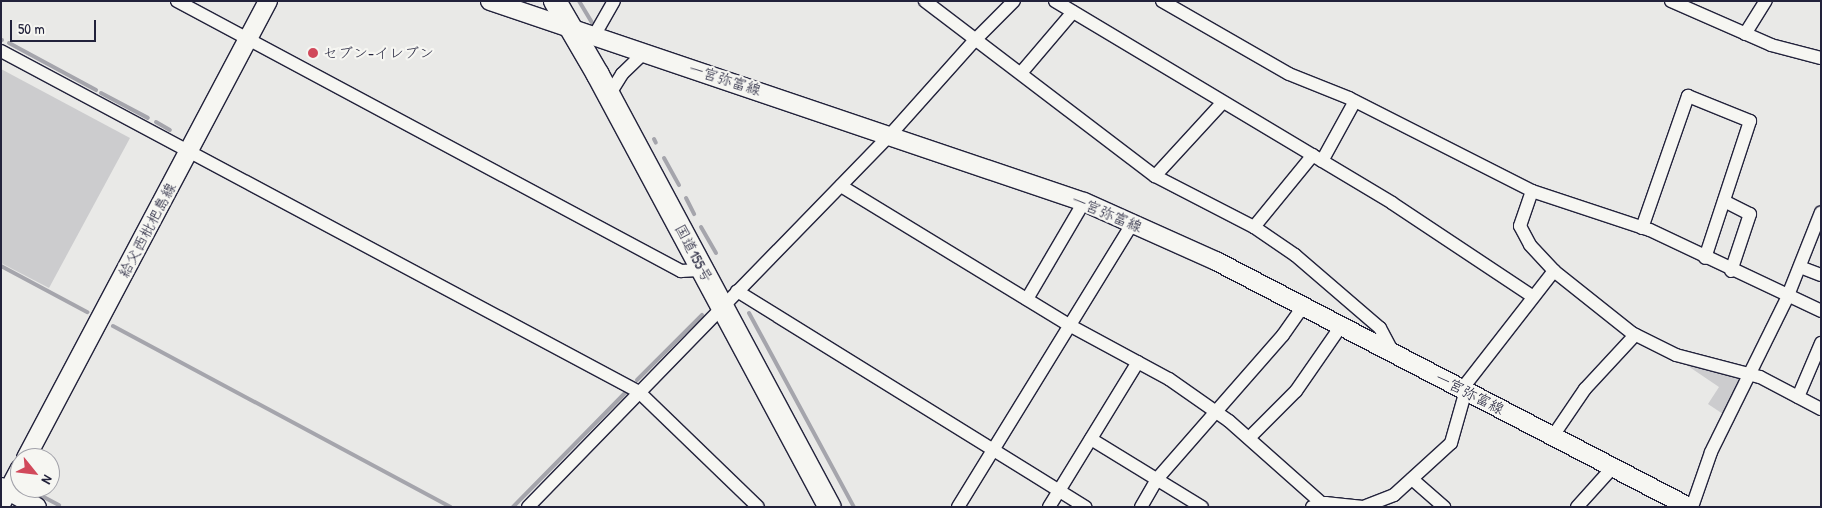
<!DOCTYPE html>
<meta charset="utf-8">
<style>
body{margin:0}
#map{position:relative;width:1822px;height:508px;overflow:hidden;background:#e9e9e7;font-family:"Patrick Hand","Klee One",sans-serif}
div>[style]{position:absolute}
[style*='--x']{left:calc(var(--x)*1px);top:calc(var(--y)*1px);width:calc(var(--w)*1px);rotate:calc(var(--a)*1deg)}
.green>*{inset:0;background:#ccccce}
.stream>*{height:4px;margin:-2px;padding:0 2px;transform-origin:2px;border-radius:2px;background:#a5a5ac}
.roads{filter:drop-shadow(1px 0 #22223b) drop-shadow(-1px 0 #22223b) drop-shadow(0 1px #22223b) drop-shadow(0 -1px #22223b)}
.street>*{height:12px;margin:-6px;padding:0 6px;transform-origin:6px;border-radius:6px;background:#f6f6f2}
.secondary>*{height:18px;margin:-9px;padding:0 9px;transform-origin:9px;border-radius:9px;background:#f6f6f2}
.highway>*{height:22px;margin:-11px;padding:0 11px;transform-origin:11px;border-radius:11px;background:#f6f6f2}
.dots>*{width:14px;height:14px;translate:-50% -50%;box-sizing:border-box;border:2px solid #f6f6f2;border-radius:50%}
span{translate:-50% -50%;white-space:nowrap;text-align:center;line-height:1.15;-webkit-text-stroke:4.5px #f6f6f2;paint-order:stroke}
.poi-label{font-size:15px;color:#22223b}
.left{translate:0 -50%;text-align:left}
.street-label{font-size:15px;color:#22223b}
.frame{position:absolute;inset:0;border:2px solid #22223b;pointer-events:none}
.north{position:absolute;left:10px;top:448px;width:50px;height:50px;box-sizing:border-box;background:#f6f6f2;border:1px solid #a1a1a9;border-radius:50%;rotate:119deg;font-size:14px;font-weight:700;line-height:20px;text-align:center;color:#22223b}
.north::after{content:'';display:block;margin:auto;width:18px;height:22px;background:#d1495b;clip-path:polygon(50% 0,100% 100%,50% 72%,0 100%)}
.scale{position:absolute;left:10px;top:20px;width:86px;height:22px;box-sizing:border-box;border:2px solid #22223b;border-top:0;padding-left:6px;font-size:15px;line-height:18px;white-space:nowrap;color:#22223b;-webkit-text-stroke:4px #f6f6f2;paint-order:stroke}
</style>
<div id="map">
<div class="green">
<i style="clip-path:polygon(1px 69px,130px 138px,49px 288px,1px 263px)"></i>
<i style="clip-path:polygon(1689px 362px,1738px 378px,1740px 382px,1723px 414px,1708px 404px,1719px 387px,1685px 364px)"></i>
</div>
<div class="stream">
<i style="--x:579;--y:1;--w:27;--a:59"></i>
<i style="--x:1;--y:40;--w:1;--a:0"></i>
<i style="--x:9;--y:43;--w:99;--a:28.4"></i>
<i style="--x:101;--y:93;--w:53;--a:28"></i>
<i style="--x:156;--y:122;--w:16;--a:30"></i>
<i style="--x:654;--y:139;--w:4;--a:63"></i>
<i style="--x:664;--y:158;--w:31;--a:61"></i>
<i style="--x:686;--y:198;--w:18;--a:63"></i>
<i style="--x:701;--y:227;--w:30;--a:60"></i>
<i style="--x:1;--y:266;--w:98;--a:28.1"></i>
<i style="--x:749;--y:313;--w:221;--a:61.6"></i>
<i style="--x:113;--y:326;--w:383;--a:28.2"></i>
<i style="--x:637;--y:380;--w:92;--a:-45"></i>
<i style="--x:38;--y:494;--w:24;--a:28"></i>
<i style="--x:513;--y:507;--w:163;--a:-45.5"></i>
</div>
<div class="roads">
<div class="street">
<i style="--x:177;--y:1;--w:572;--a:28.18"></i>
<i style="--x:681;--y:271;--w:22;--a:-3"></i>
<i style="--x:925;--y:1;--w:289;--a:37.3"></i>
<i style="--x:1155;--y:176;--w:111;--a:27.3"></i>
<i style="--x:1254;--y:227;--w:50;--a:34.3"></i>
<i style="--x:1295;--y:255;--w:112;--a:40.7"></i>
<i style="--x:1380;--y:328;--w:30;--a:62"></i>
<i style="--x:1055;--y:1;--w:393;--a:30.9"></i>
<i style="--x:1392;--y:203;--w:168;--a:33.6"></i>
<i style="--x:1162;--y:1;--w:146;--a:29.9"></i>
<i style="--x:1289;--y:74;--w:65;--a:21.8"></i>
<i style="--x:1349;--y:98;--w:205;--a:26.9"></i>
<i style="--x:1532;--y:191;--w:124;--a:18.3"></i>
<i style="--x:1650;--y:230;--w:189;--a:25.3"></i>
<i style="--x:1671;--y:1;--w:109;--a:23.7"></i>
<i style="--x:1771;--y:45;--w:52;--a:14.6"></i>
<i style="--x:1745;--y:34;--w:39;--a:-58"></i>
<i style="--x:594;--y:36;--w:40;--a:-60.3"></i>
<i style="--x:1;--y:51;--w:723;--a:28.12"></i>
<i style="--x:639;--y:392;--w:165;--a:44"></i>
<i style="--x:1021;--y:73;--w:80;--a:-49.6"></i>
<i style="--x:609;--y:95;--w:25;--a:-58"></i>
<i style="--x:622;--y:74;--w:30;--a:-44"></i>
<i style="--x:1322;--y:161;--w:68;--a:-61.2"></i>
<i style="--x:1155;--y:176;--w:100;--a:-47.4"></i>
<i style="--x:841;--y:186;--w:267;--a:31.4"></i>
<i style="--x:1069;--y:325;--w:114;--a:28.4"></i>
<i style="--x:1169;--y:379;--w:73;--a:35"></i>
<i style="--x:1229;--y:421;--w:130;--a:41.6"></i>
<i style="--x:1532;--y:191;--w:37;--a:109"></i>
<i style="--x:1520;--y:226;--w:21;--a:62"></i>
<i style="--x:1530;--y:245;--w:35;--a:47"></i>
<i style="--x:1554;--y:271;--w:100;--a:38.5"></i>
<i style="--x:1632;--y:333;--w:49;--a:26.6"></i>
<i style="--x:1676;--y:355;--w:87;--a:14.7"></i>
<i style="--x:1760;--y:377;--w:69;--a:27.7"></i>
<i style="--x:1724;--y:201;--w:29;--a:27"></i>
<i style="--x:1750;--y:214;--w:60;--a:108.4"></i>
<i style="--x:1254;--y:227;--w:93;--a:-50.7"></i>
<i style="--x:1642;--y:228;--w:140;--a:-70.8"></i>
<i style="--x:1688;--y:96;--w:67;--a:22"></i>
<i style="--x:1750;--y:121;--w:144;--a:108.2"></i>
<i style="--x:1800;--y:267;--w:22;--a:21"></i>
<i style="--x:737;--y:291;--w:410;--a:31.8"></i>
<i style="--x:1027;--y:299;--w:113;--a:-59.6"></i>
<i style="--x:1462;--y:389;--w:150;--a:-52.1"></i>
<i style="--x:1798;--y:397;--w:59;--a:-66.9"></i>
<i style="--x:1553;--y:436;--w:57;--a:-55.8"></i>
<i style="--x:1585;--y:389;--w:74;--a:-47.2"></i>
<i style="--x:1249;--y:438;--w:66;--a:-45"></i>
<i style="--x:1296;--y:391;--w:79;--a:-55.3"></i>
<i style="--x:1091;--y:439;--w:130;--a:31.5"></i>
<i style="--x:1412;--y:479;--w:43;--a:41.2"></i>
<i style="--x:528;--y:507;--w:519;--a:-45.78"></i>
<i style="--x:890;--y:135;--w:127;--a:-48.2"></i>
<i style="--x:975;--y:40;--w:55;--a:-45"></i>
<i style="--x:958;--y:507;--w:332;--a:-58.4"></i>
<i style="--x:1049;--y:507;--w:170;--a:-58.5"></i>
<i style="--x:1141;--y:507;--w:32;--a:-60"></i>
<i style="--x:1157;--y:479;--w:191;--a:-48.8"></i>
<i style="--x:1283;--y:335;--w:35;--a:-55"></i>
<i style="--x:1312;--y:507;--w:14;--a:-17"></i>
<i style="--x:1325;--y:503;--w:36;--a:6"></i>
<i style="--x:1363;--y:507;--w:33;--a:-21"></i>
<i style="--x:1394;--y:495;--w:77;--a:-42.4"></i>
<i style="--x:1451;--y:443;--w:55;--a:-74.2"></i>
<i style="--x:1577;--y:507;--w:54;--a:-48"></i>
<i style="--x:1692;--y:507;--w:58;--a:-70.9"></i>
<i style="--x:1711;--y:452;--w:172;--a:-63.7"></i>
<i style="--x:1787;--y:298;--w:92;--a:-68.4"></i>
</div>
<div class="secondary">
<i style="--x:490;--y:1;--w:627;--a:18.69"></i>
<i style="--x:1084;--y:202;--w:145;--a:24.1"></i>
<i style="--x:1216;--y:261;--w:533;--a:27.48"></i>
<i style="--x:26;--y:458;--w:517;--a:-62.1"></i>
<i style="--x:1;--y:487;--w:41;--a:29.1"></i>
<i style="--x:1;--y:504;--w:40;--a:-62"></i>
</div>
<div class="highway">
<i style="--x:555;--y:1;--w:86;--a:59.8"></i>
<i style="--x:598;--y:75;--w:490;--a:61.8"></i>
</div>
</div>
<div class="dots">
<i style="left:313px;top:53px;background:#d1495b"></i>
</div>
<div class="poi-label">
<span class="left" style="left:323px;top:53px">セブン-イレブン</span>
</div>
<div class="street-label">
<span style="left:725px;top:79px;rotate:18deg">一宮弥富線</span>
<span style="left:1107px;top:213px;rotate:23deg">一宮弥富線</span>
<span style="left:147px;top:230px;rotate:-62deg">給父西枇杷島線</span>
<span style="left:694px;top:253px;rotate:62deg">国道155号</span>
<span style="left:1470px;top:393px;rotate:27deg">一宮弥富線</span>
</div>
<div class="frame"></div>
<div class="north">N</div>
<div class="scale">50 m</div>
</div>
